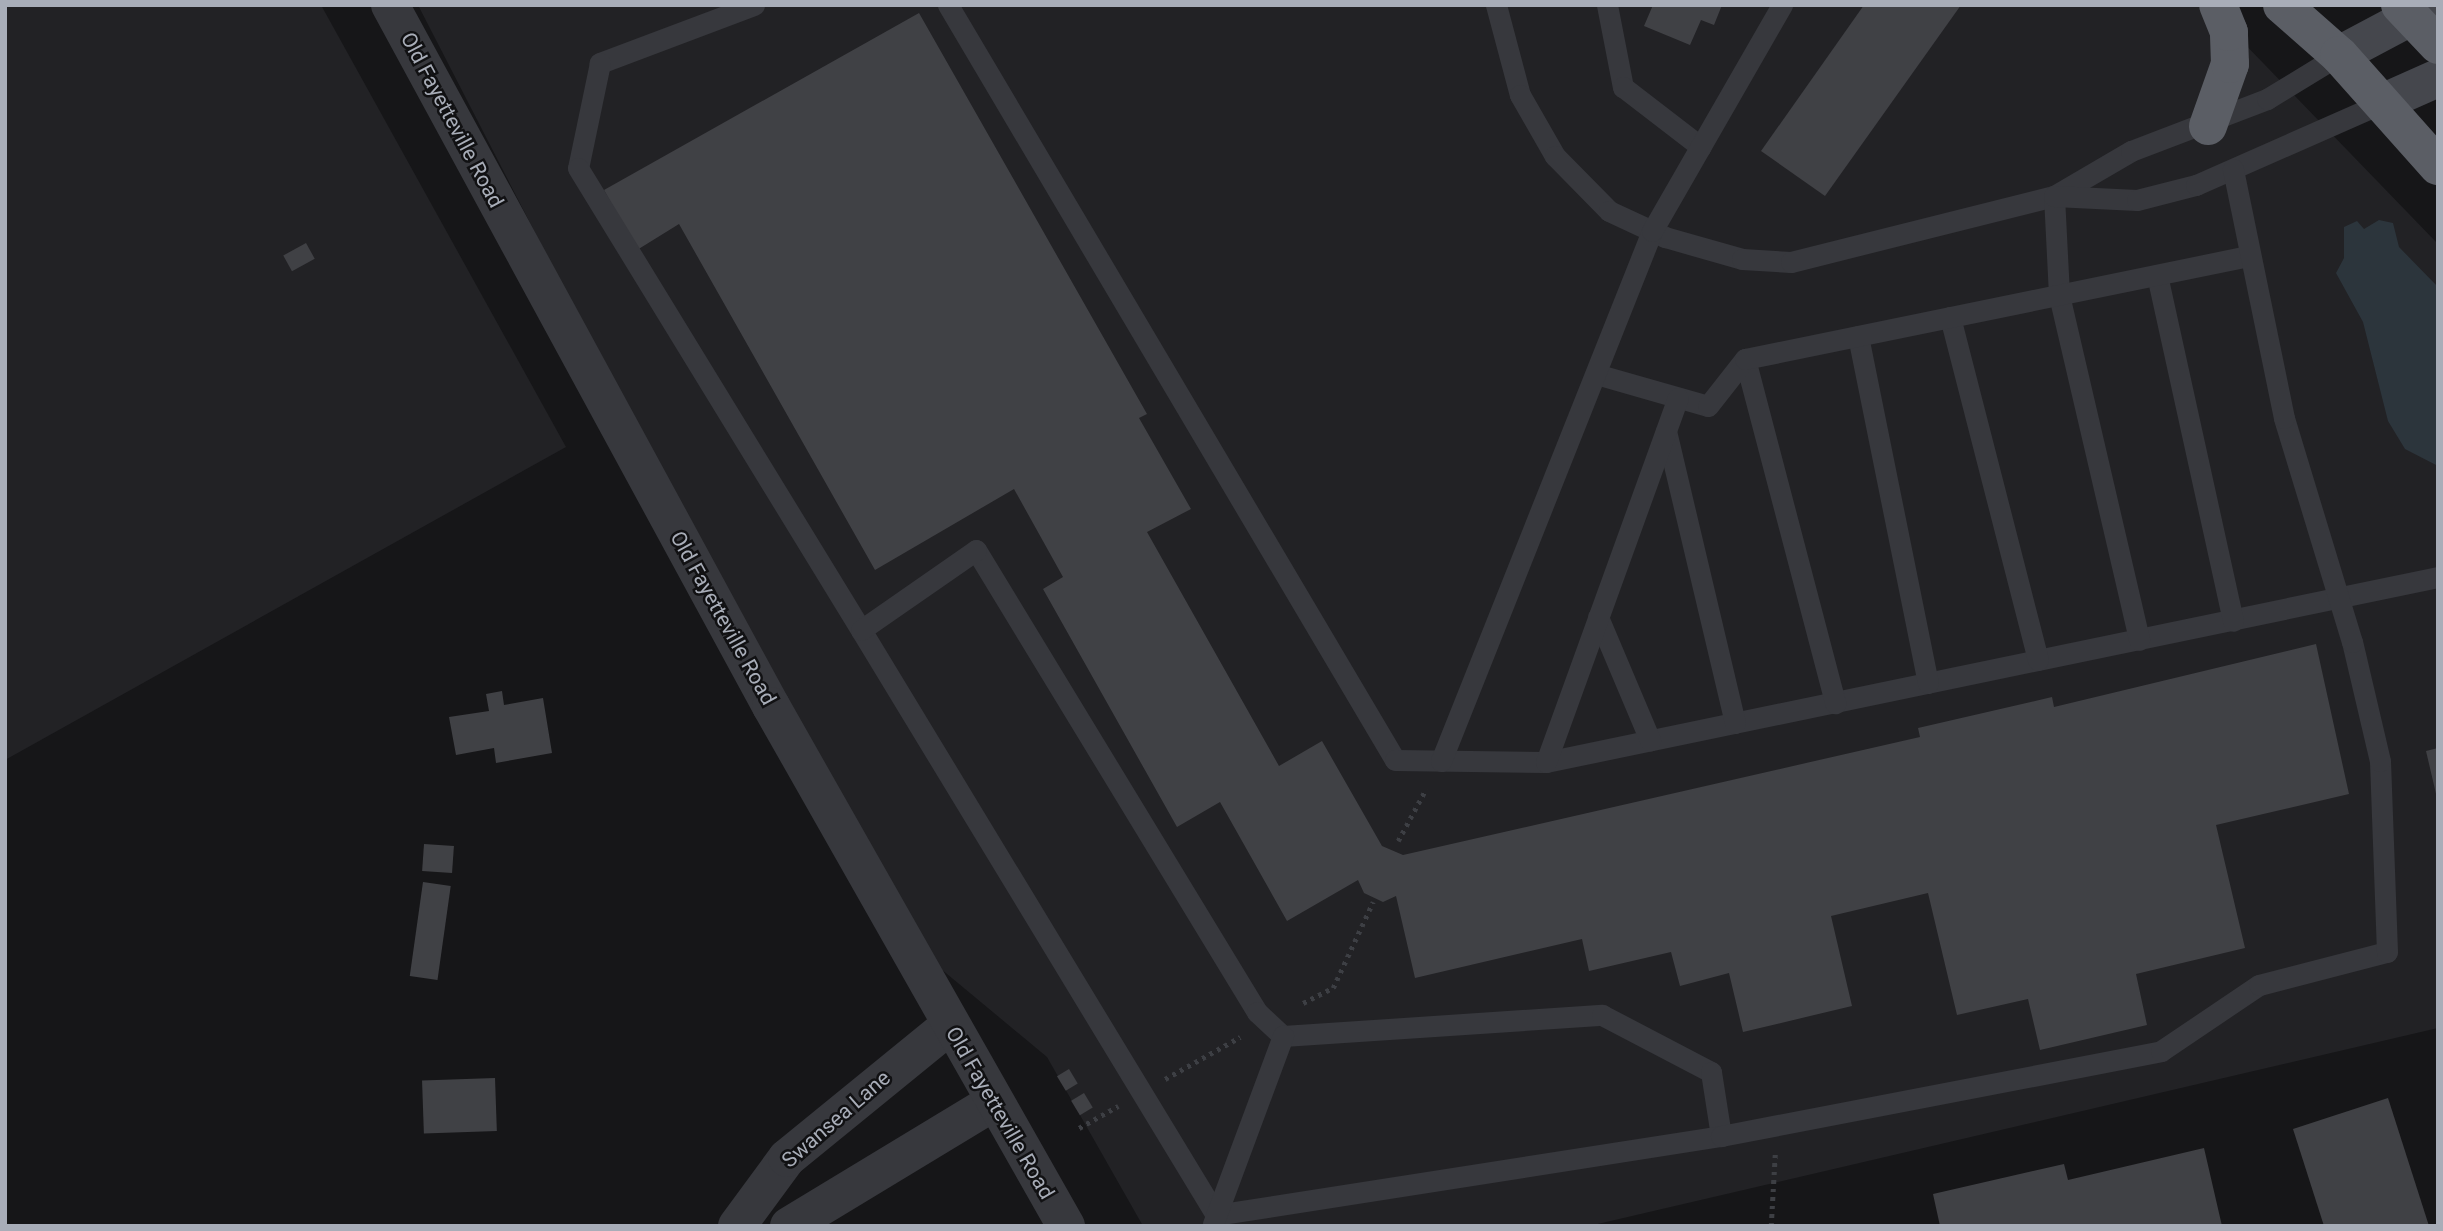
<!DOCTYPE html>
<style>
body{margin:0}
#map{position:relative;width:2443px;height:1231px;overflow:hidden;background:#161618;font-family:Roboto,sans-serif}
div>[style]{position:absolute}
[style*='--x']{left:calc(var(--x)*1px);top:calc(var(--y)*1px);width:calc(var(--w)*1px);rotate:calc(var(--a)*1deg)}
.built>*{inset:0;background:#222225}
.water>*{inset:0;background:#2c353c}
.building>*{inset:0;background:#404145;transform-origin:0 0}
.path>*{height:4.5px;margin-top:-2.25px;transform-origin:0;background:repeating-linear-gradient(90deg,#3d3f44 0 3.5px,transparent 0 8.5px)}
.service>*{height:21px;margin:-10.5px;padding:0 10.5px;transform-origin:10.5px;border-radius:10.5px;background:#37383d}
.minor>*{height:38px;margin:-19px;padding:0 19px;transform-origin:19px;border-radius:19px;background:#37383d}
.tertiary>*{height:38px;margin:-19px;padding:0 19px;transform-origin:19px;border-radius:19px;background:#37383d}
.secondary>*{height:38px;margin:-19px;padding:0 19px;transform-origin:19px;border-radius:19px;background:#45474d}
.trunk>*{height:38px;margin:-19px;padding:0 19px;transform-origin:19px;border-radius:19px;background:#5b5e65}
span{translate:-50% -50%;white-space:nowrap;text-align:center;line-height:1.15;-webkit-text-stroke:5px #111113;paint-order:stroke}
.street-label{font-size:21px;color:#a8adb8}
.frame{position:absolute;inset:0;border:7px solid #a8adb8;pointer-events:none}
</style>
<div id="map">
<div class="built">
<i style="clip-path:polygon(5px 5px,321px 5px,566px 447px,5px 760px)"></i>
<i style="clip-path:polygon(418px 5px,2207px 5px,2438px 244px,2438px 1028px,1589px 1226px,1143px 1226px,1047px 1057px,935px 964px,613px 384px)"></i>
</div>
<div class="water">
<i style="clip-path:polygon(2379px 220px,2393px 223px,2399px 247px,2438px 287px,2438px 466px,2405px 449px,2388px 421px,2363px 322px,2336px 273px,2344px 258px,2344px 227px,2357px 221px,2364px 229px)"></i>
</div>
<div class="building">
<i style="clip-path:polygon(1653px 5px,1722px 5px,1714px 25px,1701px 20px,1690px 45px,1644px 26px)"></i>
<i style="clip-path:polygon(1864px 5px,1961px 5px,1825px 196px,1761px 151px)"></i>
<i style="clip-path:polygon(919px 13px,1147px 414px,1139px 418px,1191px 509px,1147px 532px,1279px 766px,1322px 741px,1382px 846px,1403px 855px,1920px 737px,1918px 728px,2052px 697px,2054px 707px,2316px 644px,2349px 794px,2216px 825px,2245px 948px,2136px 974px,2147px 1025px,2040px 1050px,2028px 999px,1957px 1015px,1928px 893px,1831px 916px,1852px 1006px,1743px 1032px,1729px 973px,1680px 986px,1671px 952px,1589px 971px,1582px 939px,1415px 978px,1396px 896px,1383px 902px,1364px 893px,1358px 880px,1287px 921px,1220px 802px,1177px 827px,1043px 589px,1063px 577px,1014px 489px,875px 570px,679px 224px,637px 250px,604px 190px)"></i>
<i style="left:306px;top:243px;width:18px;height:26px;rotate:61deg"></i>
<i style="clip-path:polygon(502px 691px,504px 705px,543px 698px,552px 753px,496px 763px,494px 748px,456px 755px,449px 717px,489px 711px,486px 694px)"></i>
<i style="clip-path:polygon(2438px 748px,2438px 798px,2437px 798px,2426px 751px)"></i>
<i style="left:424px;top:844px;width:30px;height:27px;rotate:4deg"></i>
<i style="left:423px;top:882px;width:28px;height:95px;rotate:8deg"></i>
<i style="left:1069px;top:1069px;width:17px;height:14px;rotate:59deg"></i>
<i style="left:495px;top:1078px;width:53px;height:73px;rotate:88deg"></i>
<i style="left:1084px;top:1093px;width:17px;height:15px;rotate:59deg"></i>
<i style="clip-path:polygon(2388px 1098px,2429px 1226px,2324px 1226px,2293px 1129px)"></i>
<i style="clip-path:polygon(2204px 1148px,2222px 1226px,1940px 1226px,1933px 1194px,2064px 1164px,2068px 1180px)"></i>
</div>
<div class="path">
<i style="--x:1398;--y:841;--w:59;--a:-61.7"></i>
<i style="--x:1303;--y:1003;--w:34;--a:-27"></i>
<i style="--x:1333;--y:988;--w:95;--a:-65.1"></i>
<i style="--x:1165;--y:1079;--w:86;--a:-29.2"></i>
<i style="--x:1079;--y:1128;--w:45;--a:-29.4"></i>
<i style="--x:1771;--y:1226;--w:72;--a:-86.8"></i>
</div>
<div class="service">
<i style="--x:754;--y:5;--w:165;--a:159.4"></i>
<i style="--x:600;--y:63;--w:107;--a:101.8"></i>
<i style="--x:578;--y:168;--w:542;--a:58.51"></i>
<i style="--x:948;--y:5;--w:877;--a:59.37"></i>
<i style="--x:1395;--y:760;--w:151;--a:0.8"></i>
<i style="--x:1546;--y:762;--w:911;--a:-11.72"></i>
<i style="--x:1496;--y:5;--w:93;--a:75.1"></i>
<i style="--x:1520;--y:95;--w:70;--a:60.2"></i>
<i style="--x:1555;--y:156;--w:77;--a:45.5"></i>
<i style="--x:1609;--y:211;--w:62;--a:24.9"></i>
<i style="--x:1665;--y:237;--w:80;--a:15.9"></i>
<i style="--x:1742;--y:259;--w:49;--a:3.5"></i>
<i style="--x:1791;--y:262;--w:271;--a:-14.1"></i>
<i style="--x:2054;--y:196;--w:89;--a:-30.3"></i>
<i style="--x:2131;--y:151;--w:146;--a:-20.9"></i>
<i style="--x:2267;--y:99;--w:84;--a:-31.4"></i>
<i style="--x:1607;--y:5;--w:84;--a:79"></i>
<i style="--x:1623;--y:87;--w:98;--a:37.6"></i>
<i style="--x:2054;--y:196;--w:99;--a:87.1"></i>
<i style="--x:2059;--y:295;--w:354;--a:76.9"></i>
<i style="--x:2054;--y:196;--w:83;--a:2.8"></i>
<i style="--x:2137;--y:200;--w:61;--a:-14.3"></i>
<i style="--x:2196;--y:185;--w:206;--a:-23.8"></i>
<i style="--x:2157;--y:275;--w:354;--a:77.6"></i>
<i style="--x:1950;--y:317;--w:354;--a:75.6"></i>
<i style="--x:1858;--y:336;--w:354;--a:78.6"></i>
<i style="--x:1745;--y:359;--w:356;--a:75.3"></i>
<i style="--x:1596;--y:374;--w:116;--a:15.9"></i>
<i style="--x:1708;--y:406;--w:60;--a:-51.8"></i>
<i style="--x:1745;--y:359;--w:513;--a:-11.57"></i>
<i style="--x:1666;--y:431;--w:300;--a:76.7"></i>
<i style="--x:976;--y:550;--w:541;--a:58.69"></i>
<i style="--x:1257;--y:1012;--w:35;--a:43"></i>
<i style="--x:1283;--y:1036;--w:320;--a:-3.8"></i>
<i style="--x:1602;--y:1015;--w:123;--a:27.6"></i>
<i style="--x:1711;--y:1072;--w:65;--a:81.1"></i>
<i style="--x:1721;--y:1136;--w:511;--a:171.11"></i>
<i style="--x:1216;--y:1215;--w:684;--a:-121.25"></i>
<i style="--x:861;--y:630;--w:140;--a:-34.8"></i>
<i style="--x:1598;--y:617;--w:134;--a:67.1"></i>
<i style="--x:1441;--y:761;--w:570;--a:-68.29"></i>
<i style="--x:1652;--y:231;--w:261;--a:-60.1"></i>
<i style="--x:1546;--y:762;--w:387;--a:-70.1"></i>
<i style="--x:1721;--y:1136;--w:448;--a:-10.9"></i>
<i style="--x:2161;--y:1051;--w:118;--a:-34"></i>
<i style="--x:2259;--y:985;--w:132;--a:-14.5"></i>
<i style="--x:2387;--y:952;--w:191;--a:-92.1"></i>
<i style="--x:2380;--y:761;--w:122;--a:-103.2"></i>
<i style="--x:2352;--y:642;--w:234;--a:-106.9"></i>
<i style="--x:2284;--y:418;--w:254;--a:-101.6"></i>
<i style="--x:1213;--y:1224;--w:201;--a:-69.6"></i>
</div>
<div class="minor">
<i style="--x:737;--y:1226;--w:84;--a:-53.7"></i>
<i style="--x:787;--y:1158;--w:209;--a:-39.2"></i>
<i style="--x:789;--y:1226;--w:237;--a:-31.2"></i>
</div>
<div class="tertiary">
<i style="--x:390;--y:5;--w:798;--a:61.48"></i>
<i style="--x:771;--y:706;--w:598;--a:60.43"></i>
</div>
<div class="secondary">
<i style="--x:2339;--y:55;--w:106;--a:-28"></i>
<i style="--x:2384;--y:102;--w:59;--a:-24"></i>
</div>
<div class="trunk">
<i style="--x:2282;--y:5;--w:76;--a:41.3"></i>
<i style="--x:2339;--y:55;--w:149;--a:48.3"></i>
<i style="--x:2400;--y:5;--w:55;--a:46.5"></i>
<i style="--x:2208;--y:126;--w:66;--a:-70.5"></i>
<i style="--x:2230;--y:64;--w:32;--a:-92"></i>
<i style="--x:2229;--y:32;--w:29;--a:-112"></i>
</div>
<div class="street-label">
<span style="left:452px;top:120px;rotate:62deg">Old Fayetteville Road</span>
<span style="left:723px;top:618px;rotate:61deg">Old Fayetteville Road</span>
<span style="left:1000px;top:1113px;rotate:60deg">Old Fayetteville Road</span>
<span style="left:836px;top:1119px;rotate:-41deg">Swansea Lane</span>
</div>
<div class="frame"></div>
</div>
